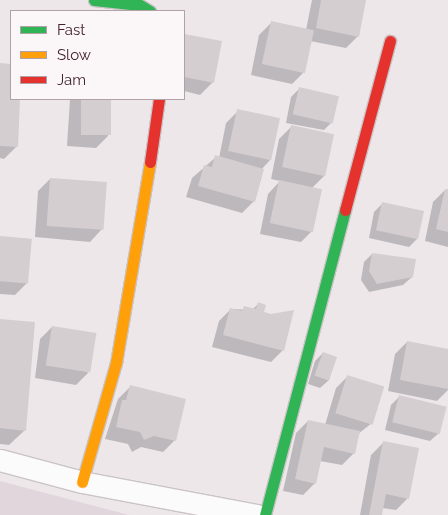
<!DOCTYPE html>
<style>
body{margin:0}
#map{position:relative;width:448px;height:515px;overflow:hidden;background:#ede7ea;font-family:Raleway,sans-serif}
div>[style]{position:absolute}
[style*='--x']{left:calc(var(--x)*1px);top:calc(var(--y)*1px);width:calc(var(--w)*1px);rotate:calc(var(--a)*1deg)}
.built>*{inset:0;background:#e1d6dc}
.shadow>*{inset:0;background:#0003}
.building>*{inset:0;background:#d5ced1;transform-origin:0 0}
.roads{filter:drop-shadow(1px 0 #cac4c7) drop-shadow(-1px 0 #cac4c7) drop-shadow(0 1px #cac4c7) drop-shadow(0 -1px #cac4c7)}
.street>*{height:21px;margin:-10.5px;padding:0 10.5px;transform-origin:10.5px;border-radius:10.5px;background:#fcfbfc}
.fast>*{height:11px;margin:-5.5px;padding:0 5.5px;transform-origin:5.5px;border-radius:5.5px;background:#30b455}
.slow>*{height:11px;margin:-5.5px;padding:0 5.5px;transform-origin:5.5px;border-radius:5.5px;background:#ff9f0a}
.jam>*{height:11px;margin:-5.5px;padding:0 5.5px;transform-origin:5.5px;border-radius:5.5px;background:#e5322d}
span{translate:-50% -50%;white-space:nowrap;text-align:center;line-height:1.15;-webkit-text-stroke:4.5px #fbf7f9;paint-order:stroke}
.legend{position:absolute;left:10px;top:10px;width:175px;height:90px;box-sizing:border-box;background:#fbf7f9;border:1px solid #b2a2a7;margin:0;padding:6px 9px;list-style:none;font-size:15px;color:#44222d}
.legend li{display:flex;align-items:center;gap:10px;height:25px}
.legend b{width:25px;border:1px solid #b2a2a7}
</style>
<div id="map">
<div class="built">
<i style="clip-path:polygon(0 481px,129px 515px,0 515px)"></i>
</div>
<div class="shadow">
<i style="clip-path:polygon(312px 0,365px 0,358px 36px,346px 48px,310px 41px,304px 72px,292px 84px,251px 75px,259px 35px,271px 23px,306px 30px)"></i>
<i style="clip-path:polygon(184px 35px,220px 42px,212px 83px,200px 95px,184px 91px)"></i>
<i style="clip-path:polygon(0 64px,11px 65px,11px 99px,19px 99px,16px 147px,4px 159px,0 158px)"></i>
<i style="clip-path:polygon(299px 89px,332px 122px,324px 130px,286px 123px,291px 97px)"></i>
<i style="clip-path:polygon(70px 99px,110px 99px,108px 136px,96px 148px,67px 146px)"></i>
<i style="clip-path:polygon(238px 111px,271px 159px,261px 170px,254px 201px,242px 213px,186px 197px,192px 178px,216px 157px,219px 158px,226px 123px)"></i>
<i style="clip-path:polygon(291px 127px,325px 175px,312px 188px,313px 230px,301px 242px,260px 234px,268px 194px,280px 181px,271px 179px,279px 139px)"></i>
<i style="clip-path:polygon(50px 179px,102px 229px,90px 242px,35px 237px,38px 191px)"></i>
<i style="clip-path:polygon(445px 190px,448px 191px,448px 247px,425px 241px,433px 202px)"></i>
<i style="clip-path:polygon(383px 203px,418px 238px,409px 247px,369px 238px,374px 212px)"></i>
<i style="clip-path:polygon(0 237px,27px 283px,15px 295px,0 294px)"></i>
<i style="clip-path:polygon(372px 254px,412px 277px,403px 285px,369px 292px,361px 280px,364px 262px)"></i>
<i style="clip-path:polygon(258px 304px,283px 350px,271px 362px,212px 347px,219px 321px,231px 309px,252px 310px)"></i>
<i style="clip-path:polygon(0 320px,25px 430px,9px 445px,0 444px)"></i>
<i style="clip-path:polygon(52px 327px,88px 373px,76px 385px,35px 378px,40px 339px)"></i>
<i style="clip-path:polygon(407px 342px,448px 350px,448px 390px,437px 401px,388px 391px,395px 354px)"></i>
<i style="clip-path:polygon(323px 353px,336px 357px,329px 380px,320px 388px,308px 384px,315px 361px)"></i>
<i style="clip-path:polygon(348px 376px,372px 423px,358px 434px,354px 453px,342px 465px,320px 461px,315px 483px,303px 495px,283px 491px,296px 433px,308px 421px,325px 425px,336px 388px)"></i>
<i style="clip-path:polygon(130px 387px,175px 440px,163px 452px,141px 447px,132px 452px,128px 444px,105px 439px,118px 399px)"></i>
<i style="clip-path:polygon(399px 397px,439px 433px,430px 441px,385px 430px,391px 405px)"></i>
<i style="clip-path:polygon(383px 443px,408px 498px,396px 510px,382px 508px,381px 515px,360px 515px,371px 455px)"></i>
</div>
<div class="building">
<i style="clip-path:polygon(321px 0,366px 0,359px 37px,316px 28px)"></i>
<i style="left:271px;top:21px;width:44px;height:44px;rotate:12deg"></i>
<i style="clip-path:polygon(184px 34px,222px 41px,214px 83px,184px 77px)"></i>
<i style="clip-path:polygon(0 63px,11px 64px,11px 99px,20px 99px,18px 147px,0 146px)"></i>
<i style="left:299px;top:87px;width:41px;height:28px;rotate:13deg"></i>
<i style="left:81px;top:99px;width:30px;height:36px"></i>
<i style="left:237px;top:109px;width:44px;height:43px;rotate:12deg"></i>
<i style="left:291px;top:125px;width:44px;height:43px;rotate:12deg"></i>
<i style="clip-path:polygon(215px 155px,264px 169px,255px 202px,198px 186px,204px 165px,212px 167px)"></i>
<i style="left:50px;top:178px;width:57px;height:48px;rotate:4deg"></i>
<i style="left:279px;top:180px;width:44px;height:44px;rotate:12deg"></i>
<i style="clip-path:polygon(445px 189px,448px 189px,448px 232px,436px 229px)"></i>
<i style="left:382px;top:202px;width:43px;height:29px;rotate:12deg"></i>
<i style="left:0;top:236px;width:32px;height:45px;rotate:5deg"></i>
<i style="clip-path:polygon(372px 253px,416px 259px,413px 277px,377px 284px,369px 271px)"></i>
<i style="clip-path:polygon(258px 302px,266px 305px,264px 312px,271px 314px,294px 310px,284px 351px,223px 335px,230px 308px,242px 311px,244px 306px,256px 309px)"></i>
<i style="clip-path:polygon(0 319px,35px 322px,26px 431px,0 428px)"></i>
<i style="left:52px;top:326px;width:45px;height:40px;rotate:9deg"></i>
<i style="clip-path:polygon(407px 341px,448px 349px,448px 389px,400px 380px)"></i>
<i style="left:323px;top:352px;width:15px;height:25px;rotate:20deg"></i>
<i style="left:347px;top:375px;width:39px;height:40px;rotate:17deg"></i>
<i style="clip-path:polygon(130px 385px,186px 399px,176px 441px,154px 436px,144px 440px,140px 432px,116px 427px,122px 400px,126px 400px)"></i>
<i style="left:399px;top:395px;width:49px;height:28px;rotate:14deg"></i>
<i style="clip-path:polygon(308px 420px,360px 431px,355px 454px,324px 447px,316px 484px,295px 479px)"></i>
<i style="clip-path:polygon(383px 441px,419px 448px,409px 499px,386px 494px,382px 515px,369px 515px)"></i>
</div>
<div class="roads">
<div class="street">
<i style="--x:0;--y:460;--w:85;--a:15"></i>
<i style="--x:82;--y:482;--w:178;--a:10.7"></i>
</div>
<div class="fast">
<i style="--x:94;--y:0;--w:46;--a:6.2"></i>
<i style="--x:140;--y:5;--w:12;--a:31"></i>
<i style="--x:265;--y:515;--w:315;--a:-75.3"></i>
</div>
<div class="slow">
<i style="--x:82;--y:482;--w:124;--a:-74.1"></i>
<i style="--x:116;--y:363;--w:204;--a:-80.4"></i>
</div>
<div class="jam">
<i style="--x:150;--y:162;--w:64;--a:-81.9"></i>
<i style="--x:345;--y:210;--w:175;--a:-75.1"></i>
</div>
</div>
<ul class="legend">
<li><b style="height:6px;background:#30b455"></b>Fast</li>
<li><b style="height:6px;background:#ff9f0a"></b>Slow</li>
<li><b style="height:6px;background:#e5322d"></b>Jam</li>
</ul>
</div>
